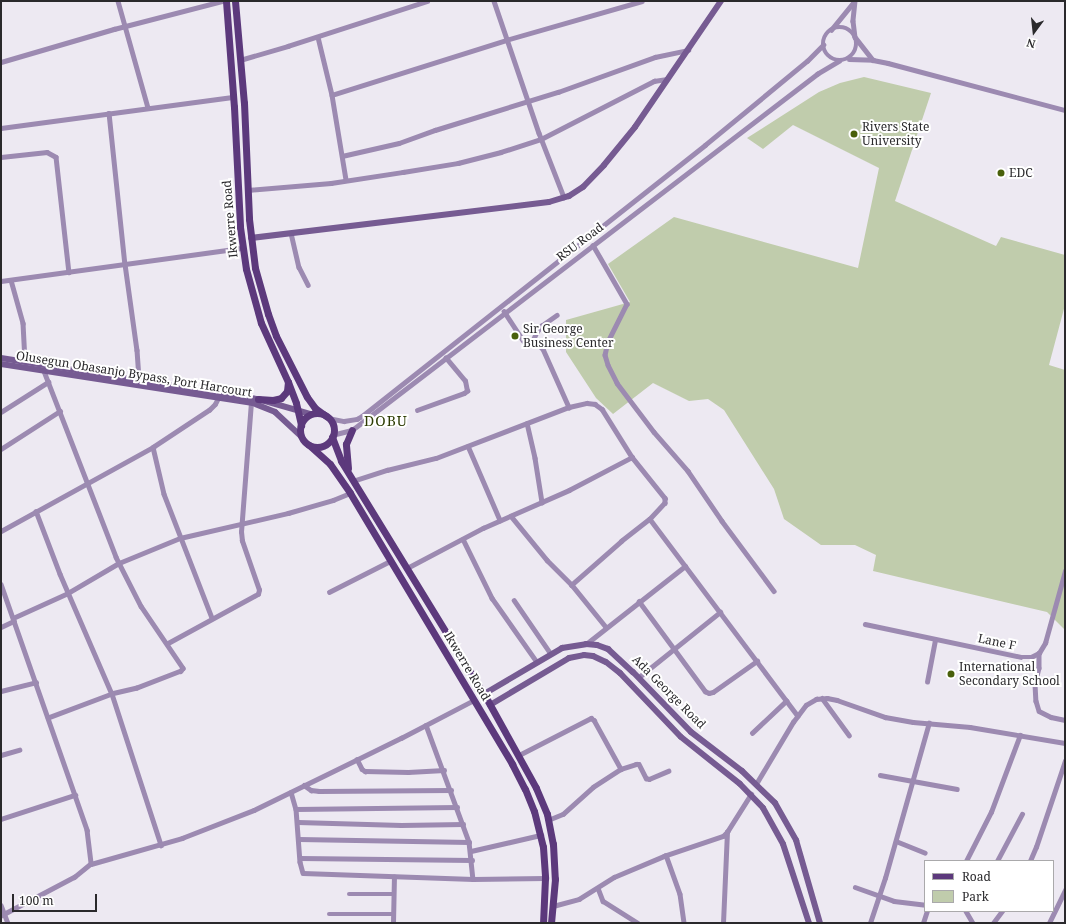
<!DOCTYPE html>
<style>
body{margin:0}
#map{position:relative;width:1066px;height:924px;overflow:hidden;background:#ede9f2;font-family:"Noto Serif",serif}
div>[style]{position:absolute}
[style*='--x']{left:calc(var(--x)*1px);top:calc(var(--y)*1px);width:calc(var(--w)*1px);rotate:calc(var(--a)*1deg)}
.green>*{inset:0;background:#c0ccac}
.street>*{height:4.5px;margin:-2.25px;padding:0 2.25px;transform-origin:2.25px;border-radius:2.25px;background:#9c8ab1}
.street>.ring{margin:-2.25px;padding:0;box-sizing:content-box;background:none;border:4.5px solid #9c8ab1;border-radius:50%}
.secondary>*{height:6px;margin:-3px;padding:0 3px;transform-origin:3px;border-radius:3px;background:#765b92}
.primary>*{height:7px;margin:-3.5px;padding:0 3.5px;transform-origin:3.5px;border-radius:3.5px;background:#5c397c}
.primary>.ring{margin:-3.5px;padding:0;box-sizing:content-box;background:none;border:7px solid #5c397c;border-radius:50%}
.dots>*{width:11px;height:11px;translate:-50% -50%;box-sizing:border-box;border:2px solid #fff;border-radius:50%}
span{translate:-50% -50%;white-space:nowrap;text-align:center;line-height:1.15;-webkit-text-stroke:4px #fff;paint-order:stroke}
.poi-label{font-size:12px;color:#2a292c}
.left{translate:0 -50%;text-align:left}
.street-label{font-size:12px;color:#2a292c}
.quarter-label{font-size:14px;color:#2d3c03;letter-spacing:1px}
.frame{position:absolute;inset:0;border:2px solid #2a292c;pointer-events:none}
.legend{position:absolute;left:924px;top:860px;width:130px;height:52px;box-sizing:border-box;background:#fff;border:1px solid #aaa9ab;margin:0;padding:5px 7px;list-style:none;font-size:12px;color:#2a292c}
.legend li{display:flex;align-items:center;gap:8px;height:20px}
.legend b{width:20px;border:1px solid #aaa9ab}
.north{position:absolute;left:1014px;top:12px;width:40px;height:40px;-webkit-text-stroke:3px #fff;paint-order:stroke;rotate:195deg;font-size:11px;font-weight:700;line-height:16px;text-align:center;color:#2a292c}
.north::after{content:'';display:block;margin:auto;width:14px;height:18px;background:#2a292c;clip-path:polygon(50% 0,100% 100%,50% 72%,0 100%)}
.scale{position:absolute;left:12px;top:894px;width:85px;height:18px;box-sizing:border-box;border:2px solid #2a292c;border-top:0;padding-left:5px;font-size:12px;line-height:14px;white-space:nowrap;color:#2a292c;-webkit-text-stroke:3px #fff;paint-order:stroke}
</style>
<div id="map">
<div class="green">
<i style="clip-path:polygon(864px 77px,931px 93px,895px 201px,996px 246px,1001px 237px,1065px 255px,1065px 305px,1049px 365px,1065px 370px,1065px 630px,1047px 612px,873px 571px,876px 555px,855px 545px,821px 545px,784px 519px,774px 489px,724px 410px,708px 399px,689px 401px,653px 383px,613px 414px,596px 398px,566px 352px,566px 320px,630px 302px,608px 264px,674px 217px,858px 268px,879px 168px,793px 125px,763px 149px,747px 138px,819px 92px,840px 83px)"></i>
</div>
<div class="street">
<i style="--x:118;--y:1;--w:111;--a:74.3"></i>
<i style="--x:494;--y:1;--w:139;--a:71.2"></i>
<i style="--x:539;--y:133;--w:69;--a:68.7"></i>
<i style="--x:855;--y:1;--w:20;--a:96"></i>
<i style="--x:853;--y:21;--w:16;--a:83"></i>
<i style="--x:855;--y:37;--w:29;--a:52"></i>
<i class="ring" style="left:823px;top:27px;width:29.5px;height:29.5px"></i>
<i style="--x:831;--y:30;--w:35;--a:-51"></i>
<i style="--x:318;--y:37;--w:60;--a:76.4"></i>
<i style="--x:332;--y:95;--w:86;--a:80.6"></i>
<i style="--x:849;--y:59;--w:24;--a:2"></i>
<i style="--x:873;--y:60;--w:15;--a:11"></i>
<i style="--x:888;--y:63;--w:183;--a:14.9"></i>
<i style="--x:240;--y:60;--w:50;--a:-16.3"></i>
<i style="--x:288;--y:46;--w:146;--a:-17.9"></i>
<i style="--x:1;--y:62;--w:118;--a:-16.3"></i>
<i style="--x:114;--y:29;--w:112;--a:-14.5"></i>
<i style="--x:332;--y:95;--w:182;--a:-17.5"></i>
<i style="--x:506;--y:40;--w:141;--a:-16"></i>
<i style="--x:109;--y:113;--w:152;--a:84"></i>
<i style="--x:125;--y:264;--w:87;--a:82.1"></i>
<i style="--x:137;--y:350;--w:30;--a:86"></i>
<i style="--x:1;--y:128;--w:235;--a:-7.6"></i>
<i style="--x:342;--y:156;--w:58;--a:-12.8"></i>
<i style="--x:399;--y:143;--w:38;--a:-20"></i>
<i style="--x:435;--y:130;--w:129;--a:-17.2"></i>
<i style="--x:558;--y:92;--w:103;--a:-19.8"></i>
<i style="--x:655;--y:57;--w:34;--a:-12"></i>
<i style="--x:1;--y:157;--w:46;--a:-6.2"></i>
<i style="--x:47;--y:152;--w:10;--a:29"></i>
<i style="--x:56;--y:157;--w:116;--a:83.6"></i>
<i style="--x:248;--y:190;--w:83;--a:-4.8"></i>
<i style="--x:331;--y:183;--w:73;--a:-8.7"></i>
<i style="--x:403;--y:172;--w:56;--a:-9.3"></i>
<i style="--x:458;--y:163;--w:44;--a:-14.3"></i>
<i style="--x:501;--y:152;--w:42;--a:-18"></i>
<i style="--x:541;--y:139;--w:127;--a:-27.2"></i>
<i style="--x:654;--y:81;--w:13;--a:-9"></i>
<i style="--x:291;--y:233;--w:35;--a:77"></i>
<i style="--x:299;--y:267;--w:20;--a:63"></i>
<i style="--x:593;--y:245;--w:68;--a:60"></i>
<i style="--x:627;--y:304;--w:42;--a:116.6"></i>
<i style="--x:608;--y:342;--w:13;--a:103"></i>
<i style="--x:605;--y:355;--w:10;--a:73"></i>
<i style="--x:608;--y:365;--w:20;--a:63"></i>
<i style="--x:617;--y:383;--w:61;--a:52.9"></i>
<i style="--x:654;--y:432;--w:52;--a:48.9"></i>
<i style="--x:688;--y:471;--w:60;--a:55.8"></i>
<i style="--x:722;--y:521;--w:87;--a:53.4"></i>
<i style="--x:11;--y:280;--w:45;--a:74.4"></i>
<i style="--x:23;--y:323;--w:39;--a:87"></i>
<i style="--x:1;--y:281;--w:244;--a:-7.8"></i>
<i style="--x:504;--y:311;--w:35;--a:57"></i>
<i style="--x:523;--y:340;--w:10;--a:0"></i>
<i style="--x:533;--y:340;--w:13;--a:42"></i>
<i style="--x:543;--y:349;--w:64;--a:65.9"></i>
<i style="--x:533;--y:340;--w:8;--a:-67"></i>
<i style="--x:536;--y:333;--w:9;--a:-54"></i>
<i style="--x:541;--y:326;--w:19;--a:-35"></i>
<i style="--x:44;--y:371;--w:199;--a:68.8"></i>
<i style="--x:116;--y:557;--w:55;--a:63"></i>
<i style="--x:141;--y:606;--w:75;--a:55.9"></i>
<i style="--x:183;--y:668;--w:4;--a:124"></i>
<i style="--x:181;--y:671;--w:47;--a:158.9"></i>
<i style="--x:137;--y:688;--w:26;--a:167"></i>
<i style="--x:112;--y:694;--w:68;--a:159.4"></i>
<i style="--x:417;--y:410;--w:50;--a:-19.9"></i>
<i style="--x:464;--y:393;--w:4;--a:-34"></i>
<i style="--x:467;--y:391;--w:10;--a:-101"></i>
<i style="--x:465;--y:381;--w:30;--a:-130"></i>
<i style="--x:1;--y:412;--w:56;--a:-32.6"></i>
<i style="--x:328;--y:418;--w:16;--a:11"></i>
<i style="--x:344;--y:421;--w:13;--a:-9"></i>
<i style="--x:357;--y:419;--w:6;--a:-31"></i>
<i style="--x:362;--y:416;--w:437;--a:-38.3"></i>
<i style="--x:705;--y:145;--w:132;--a:-39.5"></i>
<i style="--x:807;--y:61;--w:23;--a:-45"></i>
<i style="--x:527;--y:423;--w:36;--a:77"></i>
<i style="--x:535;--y:458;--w:45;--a:81"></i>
<i style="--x:332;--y:435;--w:21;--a:-14"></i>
<i style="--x:352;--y:430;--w:586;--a:-37.44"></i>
<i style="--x:817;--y:74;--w:26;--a:-31"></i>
<i style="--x:468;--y:446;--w:81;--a:66.6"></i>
<i style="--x:153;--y:447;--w:48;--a:76.8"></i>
<i style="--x:164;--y:494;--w:133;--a:68.8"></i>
<i style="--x:1;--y:449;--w:70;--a:-32.8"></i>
<i style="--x:353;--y:481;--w:36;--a:-18"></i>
<i style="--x:387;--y:470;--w:50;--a:-13.8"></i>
<i style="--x:436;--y:458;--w:142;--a:-21"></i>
<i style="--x:569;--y:407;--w:18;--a:-13"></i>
<i style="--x:587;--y:403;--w:8;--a:7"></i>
<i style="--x:595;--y:404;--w:9;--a:36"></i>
<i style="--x:602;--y:409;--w:57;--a:58"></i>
<i style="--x:632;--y:457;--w:53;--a:51.2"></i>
<i style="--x:665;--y:498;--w:5;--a:90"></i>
<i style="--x:665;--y:503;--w:22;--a:133"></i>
<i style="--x:650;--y:519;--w:36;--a:142"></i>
<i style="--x:622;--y:541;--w:67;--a:138.7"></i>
<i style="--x:36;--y:511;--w:67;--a:69.1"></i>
<i style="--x:60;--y:574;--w:131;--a:66.6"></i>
<i style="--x:112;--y:694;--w:159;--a:72"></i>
<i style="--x:511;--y:516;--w:57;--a:50.7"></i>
<i style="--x:547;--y:560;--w:35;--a:45"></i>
<i style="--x:572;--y:585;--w:54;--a:51"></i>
<i style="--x:650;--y:519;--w:246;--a:53.1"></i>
<i style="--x:1;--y:531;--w:174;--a:-28.9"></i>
<i style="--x:153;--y:447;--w:67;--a:-33.5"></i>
<i style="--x:209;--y:410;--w:8;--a:-45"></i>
<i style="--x:215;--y:404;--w:9;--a:-63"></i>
<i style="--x:463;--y:539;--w:66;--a:63.8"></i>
<i style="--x:492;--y:598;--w:78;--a:54.9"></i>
<i style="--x:407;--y:568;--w:86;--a:-27.8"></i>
<i style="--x:483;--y:528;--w:94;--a:-23.8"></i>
<i style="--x:569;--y:490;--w:71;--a:-27.6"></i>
<i style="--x:1;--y:584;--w:261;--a:70.7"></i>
<i style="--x:87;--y:830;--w:34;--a:83"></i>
<i style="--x:91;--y:864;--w:21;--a:141"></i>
<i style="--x:75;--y:877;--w:84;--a:152.2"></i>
<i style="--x:329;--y:592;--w:68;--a:-26.9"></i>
<i style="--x:514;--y:600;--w:65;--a:55.6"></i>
<i style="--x:639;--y:601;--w:112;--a:53.7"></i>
<i style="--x:705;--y:691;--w:4;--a:27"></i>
<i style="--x:709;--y:693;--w:4;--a:-14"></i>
<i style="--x:713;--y:692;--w:54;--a:-35.2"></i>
<i style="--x:13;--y:618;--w:60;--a:-24.4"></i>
<i style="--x:68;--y:593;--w:59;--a:-30.5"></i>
<i style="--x:119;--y:563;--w:66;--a:-22.3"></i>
<i style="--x:180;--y:538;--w:111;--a:-13"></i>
<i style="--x:288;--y:513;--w:47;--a:-16.1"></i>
<i style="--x:333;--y:500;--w:18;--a:-22"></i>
<i style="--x:865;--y:624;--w:159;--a:11.9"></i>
<i style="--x:1021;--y:657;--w:10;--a:0"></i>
<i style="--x:1031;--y:657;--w:9;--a:-27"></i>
<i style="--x:1039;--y:653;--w:12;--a:-59"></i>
<i style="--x:1045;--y:643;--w:75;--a:-74.5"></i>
<i style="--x:1;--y:627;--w:14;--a:-25"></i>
<i style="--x:168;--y:643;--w:102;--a:-28.6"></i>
<i style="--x:258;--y:594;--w:4;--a:-76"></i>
<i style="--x:259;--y:590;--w:52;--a:-109.1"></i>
<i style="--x:242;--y:541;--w:9;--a:-96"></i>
<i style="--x:241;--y:532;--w:129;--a:-85.6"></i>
<i style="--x:586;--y:644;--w:126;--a:-38.2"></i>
<i style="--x:1039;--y:653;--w:15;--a:90"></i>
<i style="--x:1039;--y:668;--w:16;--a:104"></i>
<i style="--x:1035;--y:684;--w:17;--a:87"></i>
<i style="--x:1036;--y:701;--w:10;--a:73"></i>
<i style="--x:1039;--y:711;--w:13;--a:27"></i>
<i style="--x:1051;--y:717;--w:14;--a:12"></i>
<i style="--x:639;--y:677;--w:104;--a:-38.7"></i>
<i style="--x:927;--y:682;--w:43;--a:-79.2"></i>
<i style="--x:1;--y:691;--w:36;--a:-14"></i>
<i style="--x:822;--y:698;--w:46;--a:53.9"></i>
<i style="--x:426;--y:725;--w:125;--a:69.8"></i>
<i style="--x:469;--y:842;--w:37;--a:84"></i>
<i style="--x:752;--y:733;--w:47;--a:-43.3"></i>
<i style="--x:1;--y:755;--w:19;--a:-16"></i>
<i style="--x:519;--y:755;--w:81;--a:-27.2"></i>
<i style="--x:591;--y:718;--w:4;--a:34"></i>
<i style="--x:594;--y:720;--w:56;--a:61.1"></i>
<i style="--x:357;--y:759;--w:11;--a:63"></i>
<i style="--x:362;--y:769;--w:4;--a:34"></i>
<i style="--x:365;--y:771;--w:43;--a:1.3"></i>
<i style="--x:408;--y:772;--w:36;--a:-3"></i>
<i style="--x:880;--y:775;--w:78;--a:10.3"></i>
<i style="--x:756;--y:784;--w:72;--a:-59.2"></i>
<i style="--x:793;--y:722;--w:21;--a:-53"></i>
<i style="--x:806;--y:705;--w:12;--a:-31"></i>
<i style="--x:816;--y:699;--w:11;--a:-5"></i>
<i style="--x:827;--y:698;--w:10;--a:11"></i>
<i style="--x:837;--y:700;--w:51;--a:19.5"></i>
<i style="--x:885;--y:717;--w:28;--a:10"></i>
<i style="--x:913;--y:722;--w:57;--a:5"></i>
<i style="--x:970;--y:727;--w:96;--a:9.6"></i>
<i style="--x:304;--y:785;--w:9;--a:36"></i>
<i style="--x:311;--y:790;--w:8;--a:7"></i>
<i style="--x:319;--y:791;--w:132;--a:-0.4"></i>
<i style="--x:291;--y:792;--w:18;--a:74"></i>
<i style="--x:296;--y:809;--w:53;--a:85.7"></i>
<i style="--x:300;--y:862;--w:11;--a:75"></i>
<i style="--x:303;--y:873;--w:170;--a:2"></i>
<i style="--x:473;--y:879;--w:72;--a:-0.8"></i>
<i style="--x:296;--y:809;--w:161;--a:-0.7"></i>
<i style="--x:1;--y:819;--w:78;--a:-18"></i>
<i style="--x:548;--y:820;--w:16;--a:-22"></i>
<i style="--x:563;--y:814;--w:40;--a:-42"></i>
<i style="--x:593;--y:787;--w:33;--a:-33"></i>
<i style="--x:621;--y:769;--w:16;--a:-18"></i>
<i style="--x:636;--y:764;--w:3;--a:0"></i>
<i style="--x:639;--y:764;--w:16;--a:63"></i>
<i style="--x:646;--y:778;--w:3;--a:18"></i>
<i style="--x:649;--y:779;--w:21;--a:-23"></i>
<i style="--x:298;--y:822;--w:103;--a:1.7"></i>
<i style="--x:401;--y:825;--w:62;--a:-0.9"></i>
<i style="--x:299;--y:839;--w:170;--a:1"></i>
<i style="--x:896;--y:841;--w:31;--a:22"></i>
<i style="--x:471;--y:851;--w:72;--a:-12.9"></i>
<i style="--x:666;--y:855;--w:41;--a:70.3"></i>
<i style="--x:680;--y:894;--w:29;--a:82"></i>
<i style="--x:300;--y:858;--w:172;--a:0.7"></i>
<i style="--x:966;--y:861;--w:55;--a:-63"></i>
<i style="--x:991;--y:812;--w:82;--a:-69.4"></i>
<i style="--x:997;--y:861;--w:53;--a:-62"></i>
<i style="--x:1030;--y:861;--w:15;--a:-67"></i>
<i style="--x:1036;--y:847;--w:91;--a:-71.4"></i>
<i style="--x:91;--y:864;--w:95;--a:-15.9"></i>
<i style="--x:182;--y:838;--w:77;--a:-21.3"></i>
<i style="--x:254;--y:810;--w:164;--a:-26.1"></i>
<i style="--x:401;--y:738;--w:82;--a:-27.5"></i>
<i style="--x:855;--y:887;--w:41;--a:19.7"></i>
<i style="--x:894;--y:901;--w:31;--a:7"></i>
<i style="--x:598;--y:888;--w:14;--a:69"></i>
<i style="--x:603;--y:901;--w:41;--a:32.2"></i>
<i style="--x:349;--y:894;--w:45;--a:0"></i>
<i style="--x:1;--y:905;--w:19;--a:69"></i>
<i style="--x:553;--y:906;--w:27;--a:-15"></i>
<i style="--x:579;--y:899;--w:41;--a:-32.2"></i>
<i style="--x:614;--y:877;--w:54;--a:-22.8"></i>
<i style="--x:664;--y:856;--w:62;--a:-18.7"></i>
<i style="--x:723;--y:836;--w:6;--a:-45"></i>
<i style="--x:727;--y:832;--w:45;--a:-57.7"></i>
<i style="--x:966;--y:911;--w:14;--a:60"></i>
<i style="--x:329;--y:914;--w:65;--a:0"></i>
<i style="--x:393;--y:923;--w:46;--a:-88.8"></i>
<i style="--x:723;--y:923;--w:91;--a:-87.5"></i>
<i style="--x:870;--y:923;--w:47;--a:-71.6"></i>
<i style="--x:885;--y:878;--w:161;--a:-74.2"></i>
<i style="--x:923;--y:923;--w:13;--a:-72"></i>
<i style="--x:993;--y:923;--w:15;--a:-53"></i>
<i style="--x:1049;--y:923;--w:37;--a:-64"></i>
</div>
<div class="secondary">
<i style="--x:251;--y:238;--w:300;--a:-6.9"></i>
<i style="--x:549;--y:202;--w:21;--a:-17"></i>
<i style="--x:569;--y:196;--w:17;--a:-33"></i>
<i style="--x:583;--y:187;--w:30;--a:-46"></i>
<i style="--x:604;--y:165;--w:49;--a:-50.8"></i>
<i style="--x:635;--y:127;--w:153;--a:-55.7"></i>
<i style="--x:1;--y:358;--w:260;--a:9.1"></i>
<i style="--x:258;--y:399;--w:54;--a:16.1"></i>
<i style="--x:1;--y:364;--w:255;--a:8.8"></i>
<i style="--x:253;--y:403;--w:24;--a:22"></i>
<i style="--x:275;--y:412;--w:35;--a:43"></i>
<i style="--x:484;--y:694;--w:91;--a:-30.5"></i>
<i style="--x:562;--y:648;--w:24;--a:-9"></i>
<i style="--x:586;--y:644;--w:11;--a:5"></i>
<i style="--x:597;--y:645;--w:12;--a:20"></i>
<i style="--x:608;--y:649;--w:34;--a:43"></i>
<i style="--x:633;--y:672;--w:83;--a:46"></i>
<i style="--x:691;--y:732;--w:64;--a:37.4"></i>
<i style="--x:742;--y:771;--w:46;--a:44.1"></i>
<i style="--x:775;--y:803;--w:43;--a:60.4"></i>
<i style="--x:796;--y:840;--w:86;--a:73.9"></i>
<i style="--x:490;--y:705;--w:92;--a:-30.7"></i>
<i style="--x:569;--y:658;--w:15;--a:-11"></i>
<i style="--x:584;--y:655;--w:9;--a:6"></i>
<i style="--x:593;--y:656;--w:14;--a:25"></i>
<i style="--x:606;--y:662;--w:18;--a:38"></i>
<i style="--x:620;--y:673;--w:88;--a:46.4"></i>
<i style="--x:681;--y:737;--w:75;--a:38.5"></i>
<i style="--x:740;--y:784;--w:33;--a:46"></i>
<i style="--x:763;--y:808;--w:41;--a:60.9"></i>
<i style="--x:783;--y:844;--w:83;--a:71.8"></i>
</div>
<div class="primary">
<i style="--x:226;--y:1;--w:106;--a:85.7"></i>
<i style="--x:234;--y:107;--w:120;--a:87.1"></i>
<i style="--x:240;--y:227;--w:42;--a:81.9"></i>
<i style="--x:246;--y:269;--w:56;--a:74.5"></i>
<i style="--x:261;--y:323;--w:65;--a:65.4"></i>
<i style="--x:288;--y:382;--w:22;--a:69"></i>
<i style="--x:296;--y:403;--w:23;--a:77"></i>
<i style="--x:235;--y:1;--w:102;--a:85"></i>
<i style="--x:244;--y:103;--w:116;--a:87.5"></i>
<i style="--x:249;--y:219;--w:49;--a:83"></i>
<i style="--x:255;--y:268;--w:48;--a:74.2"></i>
<i style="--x:268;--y:314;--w:23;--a:70"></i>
<i style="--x:276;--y:336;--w:68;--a:63.1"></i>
<i style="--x:307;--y:397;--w:14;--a:54"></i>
<i style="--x:315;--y:408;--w:14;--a:36"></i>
<i style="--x:258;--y:399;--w:15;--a:4"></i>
<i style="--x:273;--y:400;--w:8;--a:-14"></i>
<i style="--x:281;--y:398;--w:9;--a:-49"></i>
<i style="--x:287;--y:391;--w:9;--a:-84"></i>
<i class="ring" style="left:300px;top:413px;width:27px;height:27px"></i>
<i style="--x:332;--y:437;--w:26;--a:69"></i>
<i style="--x:341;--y:461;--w:273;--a:58.5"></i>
<i style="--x:484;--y:694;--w:107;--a:61"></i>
<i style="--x:536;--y:788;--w:28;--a:67"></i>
<i style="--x:547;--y:814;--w:31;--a:79"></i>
<i style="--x:553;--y:844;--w:35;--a:87"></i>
<i style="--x:555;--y:879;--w:44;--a:95.2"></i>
<i style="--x:309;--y:445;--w:28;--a:42"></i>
<i style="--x:330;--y:464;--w:35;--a:55"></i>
<i style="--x:350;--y:493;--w:316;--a:59.1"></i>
<i style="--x:512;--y:764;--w:28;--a:63"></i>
<i style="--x:525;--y:789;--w:24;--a:68"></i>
<i style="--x:534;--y:811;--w:37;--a:76"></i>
<i style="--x:543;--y:847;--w:31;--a:86"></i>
<i style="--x:545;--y:878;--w:45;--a:92.5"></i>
<i style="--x:348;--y:468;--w:24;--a:-95"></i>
<i style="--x:346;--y:444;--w:15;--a:-67"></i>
</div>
<div class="dots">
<i style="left:854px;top:134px;background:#49600b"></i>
<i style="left:1001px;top:173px;background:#49600b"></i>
<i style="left:515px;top:336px;background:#49600b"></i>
<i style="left:951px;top:674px;background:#49600b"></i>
</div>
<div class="poi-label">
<span class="left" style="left:862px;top:134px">Rivers State<br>University</span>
<span class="left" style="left:1009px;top:173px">EDC</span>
<span class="left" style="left:523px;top:336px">Sir George<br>Business Center</span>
<span class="left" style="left:959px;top:674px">International<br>Secondary School</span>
</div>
<div class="street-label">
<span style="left:230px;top:219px;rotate:-95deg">Ikwerre Road</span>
<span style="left:580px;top:242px;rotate:-37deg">RSU Road</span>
<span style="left:134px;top:374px;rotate:9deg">Olusegun Obasanjo Bypass, Port Harcourt</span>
<span style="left:997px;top:642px;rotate:12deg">Lane F</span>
<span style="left:467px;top:666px;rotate:59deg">Ikwerre Road</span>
<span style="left:669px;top:692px;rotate:45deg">Ada George Road</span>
</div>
<div class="quarter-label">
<span style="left:386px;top:421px">DOBU</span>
</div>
<div class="frame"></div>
<ul class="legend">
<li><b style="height:5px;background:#5c397c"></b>Road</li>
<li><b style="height:11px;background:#c0ccac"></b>Park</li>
</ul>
<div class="north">N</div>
<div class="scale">100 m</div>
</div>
